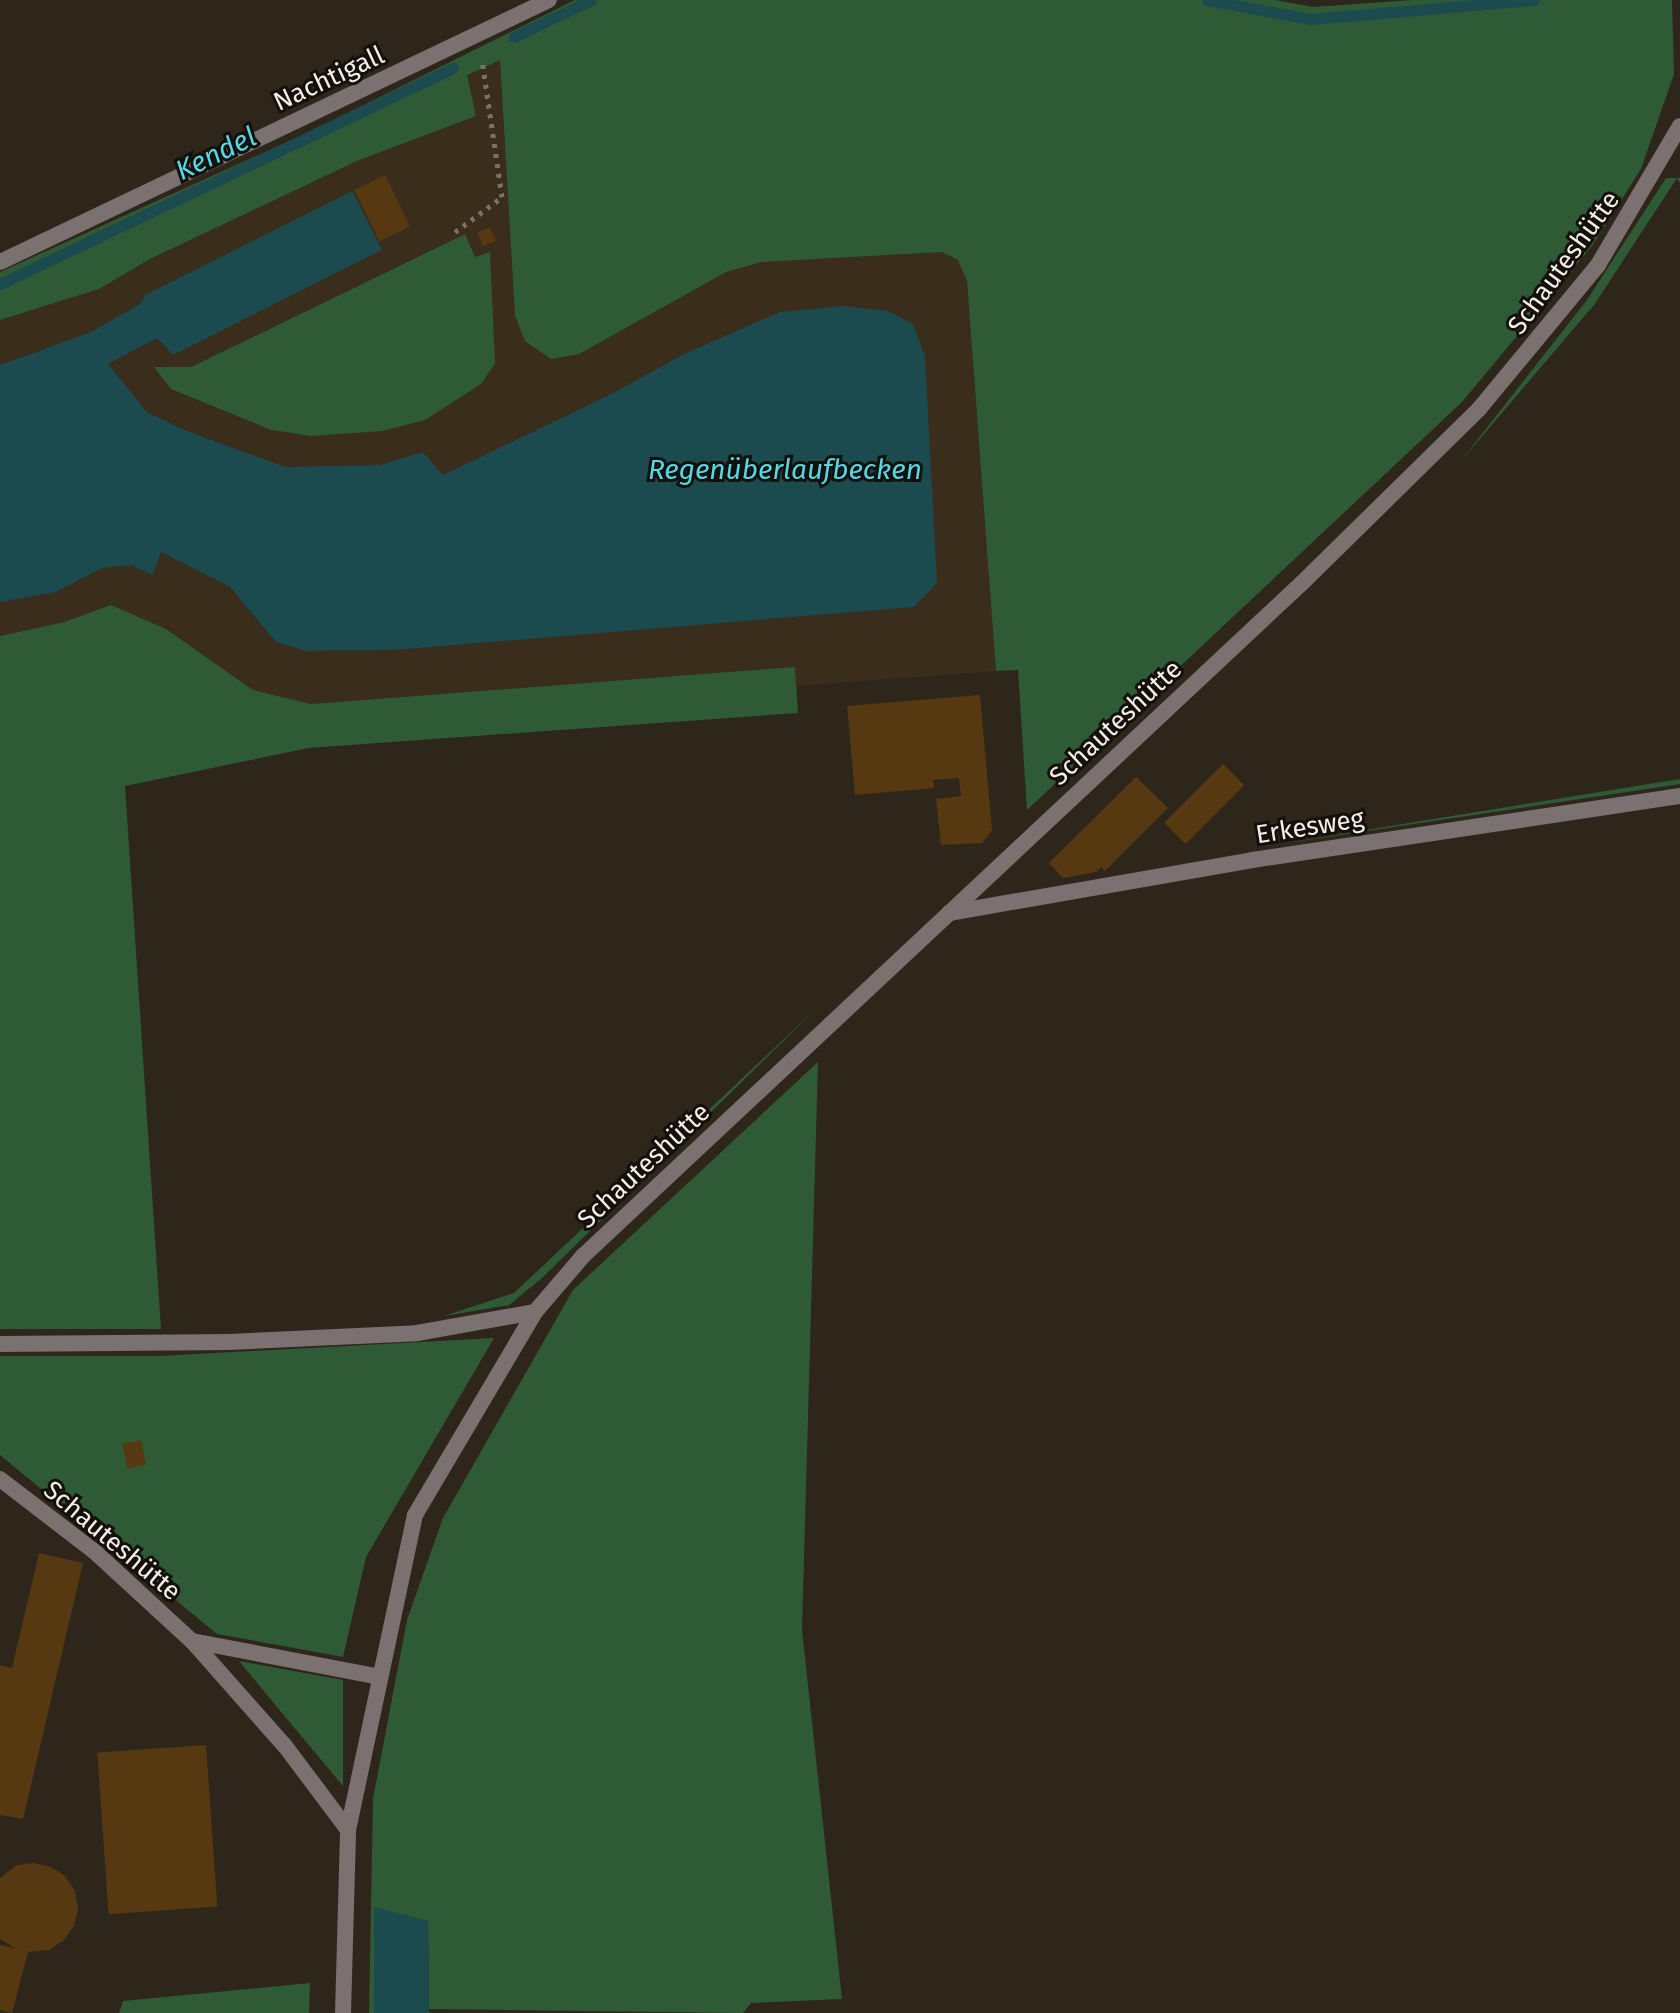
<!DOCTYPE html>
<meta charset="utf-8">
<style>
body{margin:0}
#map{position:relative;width:1680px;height:2013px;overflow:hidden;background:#2f261b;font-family:"Fira Sans",sans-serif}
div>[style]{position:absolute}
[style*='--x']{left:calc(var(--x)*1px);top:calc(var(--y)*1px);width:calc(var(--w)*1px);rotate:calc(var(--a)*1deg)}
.built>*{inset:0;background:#3a2d1c}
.green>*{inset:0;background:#2f5a36}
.water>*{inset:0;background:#1b4a4f}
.stream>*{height:11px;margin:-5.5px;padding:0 5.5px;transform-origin:5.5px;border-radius:5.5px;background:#1b4a4f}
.building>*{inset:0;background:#563910;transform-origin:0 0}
.path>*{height:5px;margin-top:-2.5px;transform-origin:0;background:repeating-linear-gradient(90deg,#7a7268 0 4px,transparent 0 10px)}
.street>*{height:16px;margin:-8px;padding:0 8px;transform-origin:8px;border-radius:8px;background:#7a7170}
span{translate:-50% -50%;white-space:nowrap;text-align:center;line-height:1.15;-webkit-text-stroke:6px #14100b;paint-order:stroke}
.street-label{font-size:26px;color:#f4eee7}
.water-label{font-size:28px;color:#54d8e7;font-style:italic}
</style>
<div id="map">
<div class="built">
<i style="clip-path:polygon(evenodd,500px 60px,515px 316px,761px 262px,942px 252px,958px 260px,967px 281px,996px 671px,796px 686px,795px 667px,311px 704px,253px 690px,166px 629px,111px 605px,64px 622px,0 636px,0 602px,56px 592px,102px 568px,133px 565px,161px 552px,230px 587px,276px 642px,306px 651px,395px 650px,914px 607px,684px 354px,613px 393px,443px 475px,423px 452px,380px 465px,285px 467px,182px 429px,147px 412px,107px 364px,157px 338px,352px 192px,145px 295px,140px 304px,91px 332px,0 365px,0 320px,99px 289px,150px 259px,357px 161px,476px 116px,466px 75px,500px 60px,464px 234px,475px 258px,490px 252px,311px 436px,271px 430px,171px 389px,156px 365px,177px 370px,191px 367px,464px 234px)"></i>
</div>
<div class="green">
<i style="clip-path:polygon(575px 0,1275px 0,1313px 7px,1413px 0,1672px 0,1674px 74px,1641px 169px,1592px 246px,1462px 402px,1027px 810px,1018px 670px,996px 671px,967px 281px,958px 260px,942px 252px,761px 262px,726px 272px,579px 354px,551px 359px,525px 341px,515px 316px,500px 60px,467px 75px,476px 116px,357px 161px,150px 259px,99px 289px,0 320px,0 272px,307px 133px)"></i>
<i style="clip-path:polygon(1666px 178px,1680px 178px,1680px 183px,1677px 178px,1594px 305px,1460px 462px,1587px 300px)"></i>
<i style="clip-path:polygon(465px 234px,475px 257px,490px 252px,495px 363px,481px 384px,425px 420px,382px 431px,311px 436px,271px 430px,171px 389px,154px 367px,191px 367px)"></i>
<i style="clip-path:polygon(111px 605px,166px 629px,253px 690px,311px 704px,795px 667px,798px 713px,309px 748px,125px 786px,161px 1329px,0 1329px,0 636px,64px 622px)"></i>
<i style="clip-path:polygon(1680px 779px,1680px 784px,1254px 848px)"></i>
<i style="clip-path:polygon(818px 1007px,542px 1278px,509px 1305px,444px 1316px,514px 1293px)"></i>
<i style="clip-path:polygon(818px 1062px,802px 1630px,842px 1999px,751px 2003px,743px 2013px,429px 2009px,428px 1921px,374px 1908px,374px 2013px,369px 2013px,373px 1799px,407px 1620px,443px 1518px,573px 1290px)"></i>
<i style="clip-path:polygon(494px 1338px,366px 1557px,343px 1657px,217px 1634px,0 1455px,0 1356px,159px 1356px)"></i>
<i style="clip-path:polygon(239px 1661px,343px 1680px,343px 1786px,287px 1719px)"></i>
<i style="clip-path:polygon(310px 1983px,309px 2013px,119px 2013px,123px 2001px)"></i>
</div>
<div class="water">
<i style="clip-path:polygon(352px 191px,382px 250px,173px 355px,157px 338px,108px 364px,147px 412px,182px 429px,285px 467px,380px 465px,423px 452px,443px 475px,613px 393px,684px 354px,780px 312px,843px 306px,888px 311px,913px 324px,925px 356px,937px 583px,914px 607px,395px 650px,306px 651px,276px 642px,230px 587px,161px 552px,152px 575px,132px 565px,102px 568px,56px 592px,0 602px,0 365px,91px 332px,140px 304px,145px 295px)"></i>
<i style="clip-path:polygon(374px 1907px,428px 1921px,429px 2013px,374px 2013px)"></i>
</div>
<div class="stream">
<i style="--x:1207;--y:0;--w:106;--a:10.4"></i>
<i style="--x:1311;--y:19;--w:224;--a:-4.9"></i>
<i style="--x:514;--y:37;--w:85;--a:-25.7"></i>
<i style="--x:0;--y:284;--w:502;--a:-25.49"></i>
</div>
<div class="building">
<i style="left:385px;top:175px;width:57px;height:34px;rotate:64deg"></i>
<i style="left:490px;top:227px;width:15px;height:14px;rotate:67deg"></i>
<i style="clip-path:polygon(980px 695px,992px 830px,982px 843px,941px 845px,936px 799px,961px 796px,959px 778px,933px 780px,934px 788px,855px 795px,847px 706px)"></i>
<i style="left:1223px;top:764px;width:30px;height:83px;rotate:45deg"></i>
<i style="clip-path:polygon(1136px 777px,1168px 808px,1105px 871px,1101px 867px,1096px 872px,1063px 878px,1049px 863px)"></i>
<i style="left:141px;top:1440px;width:25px;height:19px;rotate:78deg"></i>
<i style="clip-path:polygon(39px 1553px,83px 1563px,23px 1819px,0 1815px,0 1665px,12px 1668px)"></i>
<i style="left:206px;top:1745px;width:162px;height:109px;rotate:86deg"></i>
<i style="clip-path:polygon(34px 1863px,51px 1867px,65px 1876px,75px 1891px,78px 1909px,74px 1926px,64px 1940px,49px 1950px,28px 1952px,12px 2013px,0 2010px,0 1945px,15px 1948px,0 1939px,0 1878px,17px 1865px)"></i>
</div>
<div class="path">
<i style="--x:455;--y:232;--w:59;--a:-36.7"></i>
<i style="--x:502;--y:197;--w:138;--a:-98.3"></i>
</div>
<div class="street">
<i style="--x:0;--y:262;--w:608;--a:-25.51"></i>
<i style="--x:949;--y:913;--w:308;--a:-9.9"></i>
<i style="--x:1252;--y:860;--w:433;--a:-8.5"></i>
<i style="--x:0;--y:1344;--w:229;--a:-0.5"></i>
<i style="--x:229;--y:1342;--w:188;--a:-2.7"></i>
<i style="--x:417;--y:1333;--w:120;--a:-10.1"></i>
<i style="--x:0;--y:1479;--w:118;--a:37.5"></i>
<i style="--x:94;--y:1551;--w:133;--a:42.6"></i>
<i style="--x:192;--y:1641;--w:140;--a:48.5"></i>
<i style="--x:285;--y:1746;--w:105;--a:53.1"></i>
<i style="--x:192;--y:1641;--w:191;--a:10.8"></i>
<i style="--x:343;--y:2013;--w:183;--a:-88.4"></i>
<i style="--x:348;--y:1830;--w:322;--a:-78"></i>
<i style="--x:415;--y:1515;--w:236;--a:-59.4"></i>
<i style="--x:535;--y:1312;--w:74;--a:-49.4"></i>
<i style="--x:583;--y:1256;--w:986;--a:-43.11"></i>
<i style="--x:1303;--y:582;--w:247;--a:-44.5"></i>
<i style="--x:1479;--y:409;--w:187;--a:-50.4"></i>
<i style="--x:1598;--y:265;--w:161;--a:-59.5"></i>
</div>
<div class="street-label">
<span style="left:329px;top:79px;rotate:-25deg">Nachtigall</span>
<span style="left:1564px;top:263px;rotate:-54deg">Schauteshütte</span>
<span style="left:1116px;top:723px;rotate:-43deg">Schauteshütte</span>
<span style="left:1310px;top:827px;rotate:-9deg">Erkesweg</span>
<span style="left:644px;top:1166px;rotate:-43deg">Schauteshütte</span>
<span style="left:112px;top:1541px;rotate:40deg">Schauteshütte</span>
</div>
<div class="water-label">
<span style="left:216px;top:154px;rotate:-26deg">Kendel</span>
<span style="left:785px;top:470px">Regenüberlaufbecken</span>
</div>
</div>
